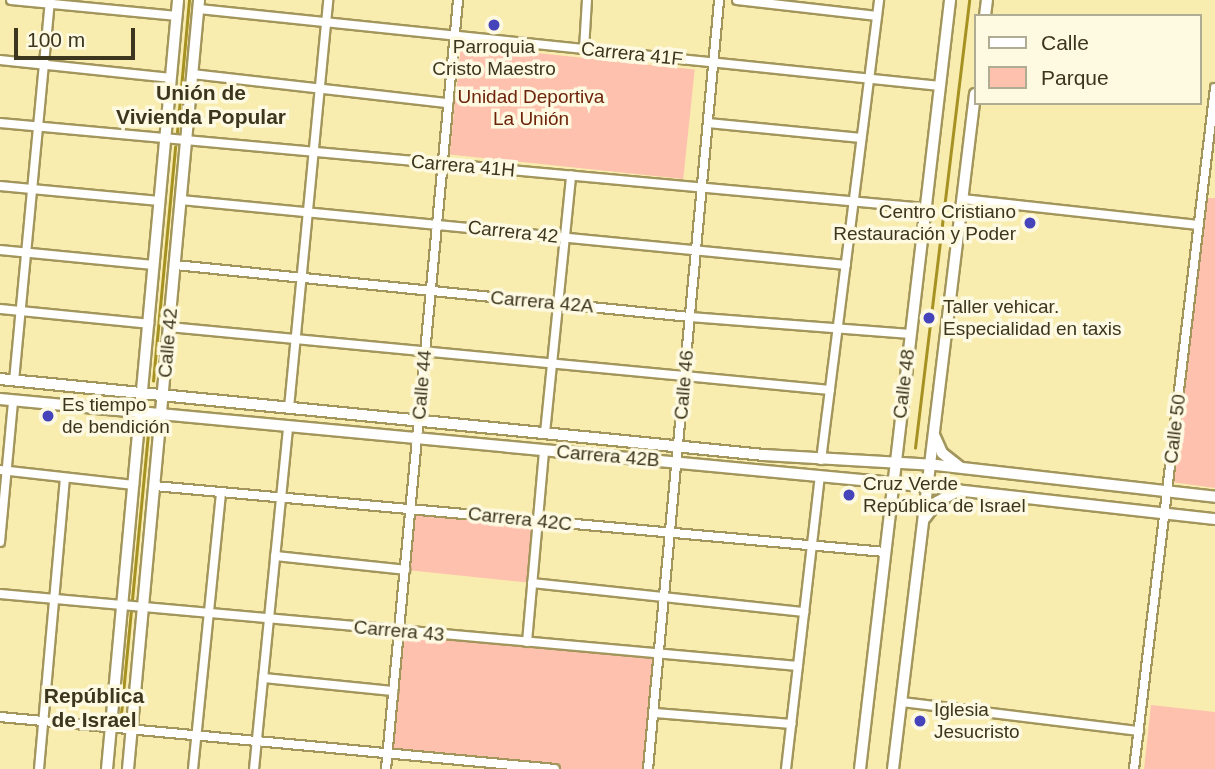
<!DOCTYPE html>
<meta charset="utf-8">
<style>
body{margin:0}
#map{position:relative;width:1215px;height:769px;overflow:hidden;background:#f9ecaf;font-family:Arial,sans-serif}
div>[style]{position:absolute}
[style*='--x']{left:calc(var(--x)*1px);top:calc(var(--y)*1px);width:calc(var(--w)*1px);rotate:calc(var(--a)*1deg)}
.green>*{inset:0;background:#fdc1ae;transform-origin:0 0}
.stream>*{height:2.5px;margin:-1.25px;padding:0 1.25px;transform-origin:1.25px;border-radius:1.25px;background:#a69123}
.roads{filter:drop-shadow(2px 0 #a3965c) drop-shadow(-2px 0 #a3965c) drop-shadow(0 2px #a3965c) drop-shadow(0 -2px #a3965c)}
.street>*{height:8px;margin:-4px;padding:0 4px;transform-origin:4px;border-radius:4px;background:#fff}
.secondary>*{height:10px;margin:-5px;padding:0 5px;transform-origin:5px;border-radius:5px;background:#fff}
.dots>*{width:19px;height:19px;translate:-50% -50%;box-sizing:border-box;border:4px solid #fef9e1;border-radius:50%}
span{translate:-50% -50%;white-space:nowrap;text-align:center;line-height:1.15;-webkit-text-stroke:7px #fef9e1;paint-order:stroke}
.poi-label{font-size:19px;color:#3b361d}
.right{translate:-100% -50%;text-align:right}
.left{translate:0 -50%;text-align:left}
.street-label{font-size:19px;color:#3b361d}
.park-label{font-size:19px;color:#6e240b}
.neighbourhood-label{font-size:21px;color:#3b361d;font-weight:700}
.legend{position:absolute;left:974px;top:14px;width:228px;height:91px;box-sizing:border-box;background:#fef9e1;border:2px solid #b0ab93;margin:0;padding:9px 12px;list-style:none;font-size:21px;color:#3b361d}
.legend li{display:flex;align-items:center;gap:14px;height:35px}
.legend b{width:35px;border:2px solid #b0ab93}
.scale{position:absolute;left:14px;top:28px;width:121px;height:32px;box-sizing:border-box;border:4px solid #3b361d;border-top:0;padding-left:9px;font-size:21px;line-height:24px;white-space:nowrap;color:#3b361d;-webkit-text-stroke:5px #fef9e1;paint-order:stroke}
</style>
<div id="map">
<div class="green">
<i style="left:461px;top:45px;width:235px;height:110px;rotate:6deg"></i>
<i style="clip-path:polygon(1204px 198px,1215px 198px,1215px 488px,1171px 482px)"></i>
<i style="left:411px;top:508px;width:128px;height:62px;rotate:6deg"></i>
<i style="clip-path:polygon(399px 632px,660px 653px,648px 769px,555px 769px,387px 754px)"></i>
<i style="clip-path:polygon(1151px 705px,1215px 712px,1215px 769px,1144px 769px)"></i>
</div>
<div class="stream">
<i style="--x:177;--y:132;--w:133;--a:-84.8"></i>
<i style="--x:153;--y:381;--w:235;--a:-84.6"></i>
<i style="--x:915;--y:448;--w:451;--a:-83.1"></i>
<i style="--x:121;--y:714;--w:290;--a:-84.5"></i>
</div>
<div class="roads">
<div class="street">
<i style="--x:11;--y:0;--w:167;--a:5.5"></i>
<i style="--x:737;--y:0;--w:141;--a:6.5"></i>
<i style="--x:199;--y:9;--w:745;--a:5.93"></i>
<i style="--x:584;--y:49;--w:49;--a:-86.5"></i>
<i style="--x:0;--y:60;--w:172;--a:6"></i>
<i style="--x:192;--y:74;--w:258;--a:6.5"></i>
<i style="--x:0;--y:123;--w:929;--a:5.25"></i>
<i style="--x:708;--y:123;--w:154;--a:5.6"></i>
<i style="--x:0;--y:186;--w:160;--a:5.4"></i>
<i style="--x:962;--y:199;--w:238;--a:6.3"></i>
<i style="--x:181;--y:200;--w:668;--a:5.58"></i>
<i style="--x:0;--y:250;--w:154;--a:5.6"></i>
<i style="--x:175;--y:265;--w:518;--a:5.77"></i>
<i style="--x:690;--y:317;--w:221;--a:4.4"></i>
<i style="--x:0;--y:309;--w:150;--a:5.7"></i>
<i style="--x:169;--y:327;--w:664;--a:5.44"></i>
<i style="--x:14;--y:381;--w:383;--a:-84.6"></i>
<i style="--x:289;--y:408;--w:410;--a:-84.5"></i>
<i style="--x:545;--y:433;--w:259;--a:-84.2"></i>
<i style="--x:821;--y:460;--w:464;--a:-82.8"></i>
<i style="--x:0;--y:470;--w:135;--a:6.4"></i>
<i style="--x:154;--y:486;--w:734;--a:5.16"></i>
<i style="--x:0;--y:542;--w:142;--a:-84.7"></i>
<i style="--x:275;--y:556;--w:131;--a:6.1"></i>
<i style="--x:532;--y:583;--w:274;--a:6.1"></i>
<i style="--x:0;--y:594;--w:801;--a:5.16"></i>
<i style="--x:527;--y:642;--w:193;--a:-84.9"></i>
<i style="--x:263;--y:678;--w:131;--a:5.7"></i>
<i style="--x:902;--y:702;--w:239;--a:7"></i>
<i style="--x:655;--y:713;--w:137;--a:4.6"></i>
<i style="--x:0;--y:717;--w:557;--a:5.35"></i>
<i style="--x:39;--y:769;--w:292;--a:-84.9"></i>
<i style="--x:193;--y:769;--w:278;--a:-84.2"></i>
<i style="--x:254;--y:769;--w:345;--a:-84.3"></i>
<i style="--x:386;--y:769;--w:772;--a:-84.65"></i>
<i style="--x:648;--y:769;--w:772;--a:-84.72"></i>
<i style="--x:786;--y:769;--w:295;--a:-83.4"></i>
<i style="--x:1134;--y:769;--w:686;--a:-83.22"></i>
</div>
<div class="secondary">
<i style="--x:985;--y:16;--w:16;--a:-83"></i>
<i style="--x:0;--y:379;--w:768;--a:5.68"></i>
<i style="--x:764;--y:455;--w:172;--a:3.3"></i>
<i style="--x:936;--y:465;--w:281;--a:6.5"></i>
<i style="--x:0;--y:399;--w:897;--a:5.37"></i>
<i style="--x:893;--y:483;--w:324;--a:6.4"></i>
<i style="--x:935;--y:437;--w:17;--a:66"></i>
<i style="--x:942;--y:453;--w:23;--a:38"></i>
<i style="--x:925;--y:518;--w:20;--a:-53"></i>
<i style="--x:937;--y:502;--w:24;--a:-28"></i>
<i style="--x:107;--y:769;--w:772;--a:-84.72"></i>
<i style="--x:128;--y:769;--w:772;--a:-84.72"></i>
<i style="--x:860;--y:769;--w:774;--a:-83.32"></i>
<i style="--x:893;--y:769;--w:680;--a:-83.07"></i>
</div>
</div>
<div class="dots">
<i style="left:494px;top:25px;background:#4644ba"></i>
<i style="left:1030px;top:223px;background:#4644ba"></i>
<i style="left:929px;top:318px;background:#4644ba"></i>
<i style="left:48px;top:416px;background:#4644ba"></i>
<i style="left:849px;top:495px;background:#4644ba"></i>
<i style="left:920px;top:721px;background:#4644ba"></i>
</div>
<div class="poi-label">
<span style="left:494px;top:58px">Parroquia<br>Cristo Maestro</span>
<span class="right" style="left:1016px;top:223px">Centro Cristiano<br>Restauración y Poder</span>
<span class="left" style="left:943px;top:318px">Taller vehicar.<br>Especialidad en taxis</span>
<span class="left" style="left:62px;top:416px">Es tiempo<br>de bendición</span>
<span class="left" style="left:863px;top:495px">Cruz Verde<br>República de Israel</span>
<span class="left" style="left:934px;top:721px">Iglesia<br>Jesucristo</span>
</div>
<div class="street-label">
<span style="left:632px;top:54px;rotate:6deg">Carrera 41F</span>
<span style="left:463px;top:166px;rotate:5deg">Carrera 41H</span>
<span style="left:513px;top:232px;rotate:6deg">Carrera 42</span>
<span style="left:542px;top:302px;rotate:5deg">Carrera 42A</span>
<span style="left:168px;top:343px;rotate:-85deg">Calle 42</span>
<span style="left:904px;top:384px;rotate:-83deg">Calle 48</span>
<span style="left:422px;top:385px;rotate:-85deg">Calle 44</span>
<span style="left:684px;top:385px;rotate:-85deg">Calle 46</span>
<span style="left:1175px;top:429px;rotate:-83deg">Calle 50</span>
<span style="left:608px;top:456px;rotate:5deg">Carrera 42B</span>
<span style="left:520px;top:519px;rotate:6deg">Carrera 42C</span>
<span style="left:399px;top:631px;rotate:5deg">Carrera 43</span>
</div>
<div class="park-label">
<span style="left:531px;top:108px">Unidad Deportiva<br>La Unión</span>
</div>
<div class="neighbourhood-label">
<span style="left:201px;top:105px">Unión de<br>Vivienda Popular</span>
<span style="left:94px;top:708px">República<br>de Israel</span>
</div>
<ul class="legend">
<li><b style="height:9px;background:#fff"></b>Calle</li>
<li><b style="height:19px;background:#fdc1ae"></b>Parque</li>
</ul>
<div class="scale">100 m</div>
</div>
